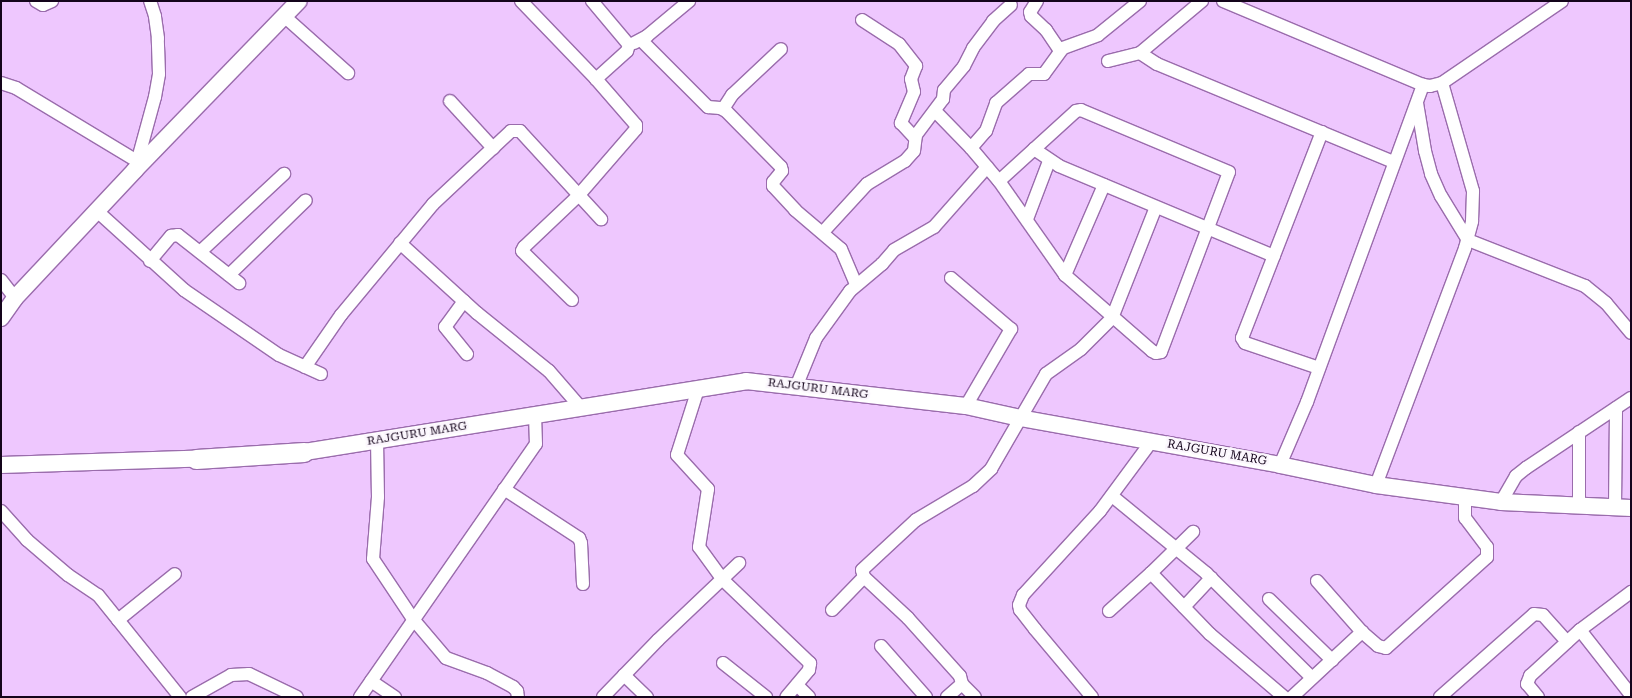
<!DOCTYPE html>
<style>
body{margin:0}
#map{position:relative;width:1632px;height:698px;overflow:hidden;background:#eec7fe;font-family:"Roboto Serif",serif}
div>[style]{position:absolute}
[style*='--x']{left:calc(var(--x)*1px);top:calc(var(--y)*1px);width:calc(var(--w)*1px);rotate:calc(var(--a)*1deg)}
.roads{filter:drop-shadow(1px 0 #9a6cac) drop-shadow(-1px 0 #9a6cac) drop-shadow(0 1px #9a6cac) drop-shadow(0 -1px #9a6cac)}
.minor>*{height:12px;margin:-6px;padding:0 6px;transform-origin:6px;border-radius:6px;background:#fff}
.tertiary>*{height:16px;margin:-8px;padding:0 8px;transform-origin:8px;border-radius:8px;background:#fff}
.secondary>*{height:19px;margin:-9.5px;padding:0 9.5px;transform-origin:9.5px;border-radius:9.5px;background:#fff}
span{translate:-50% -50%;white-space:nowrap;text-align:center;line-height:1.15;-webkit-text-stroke:4.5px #fbf6fd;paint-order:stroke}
.street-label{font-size:12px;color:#14041b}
.frame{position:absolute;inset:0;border:2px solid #14041b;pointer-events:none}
</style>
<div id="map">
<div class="roads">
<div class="minor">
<i style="--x:36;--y:1;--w:8;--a:30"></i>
<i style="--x:43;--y:5;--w:10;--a:-24"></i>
<i style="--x:521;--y:1;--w:108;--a:46.1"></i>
<i style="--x:596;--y:79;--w:61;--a:49"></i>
<i style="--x:636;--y:125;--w:4;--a:90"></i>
<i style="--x:636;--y:129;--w:89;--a:130.9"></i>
<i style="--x:578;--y:196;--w:74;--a:136.6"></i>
<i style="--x:524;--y:247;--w:4;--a:117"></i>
<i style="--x:522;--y:251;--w:70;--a:44.4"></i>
<i style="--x:592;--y:1;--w:57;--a:49.9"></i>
<i style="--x:629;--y:45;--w:6;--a:108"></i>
<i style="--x:627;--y:51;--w:42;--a:137.9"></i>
<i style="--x:1037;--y:1;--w:13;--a:122"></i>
<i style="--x:1030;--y:12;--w:4;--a:76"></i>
<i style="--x:1031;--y:16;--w:21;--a:43"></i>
<i style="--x:1046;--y:30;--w:25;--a:56"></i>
<i style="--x:1223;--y:1;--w:217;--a:22.8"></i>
<i style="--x:1423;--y:85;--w:7;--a:8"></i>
<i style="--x:1430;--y:86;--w:12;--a:-14"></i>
<i style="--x:1442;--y:83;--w:145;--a:-34.3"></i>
<i style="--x:284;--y:16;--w:86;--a:41.7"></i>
<i style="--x:862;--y:20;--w:44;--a:33"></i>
<i style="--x:899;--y:44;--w:28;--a:52"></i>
<i style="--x:916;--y:66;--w:14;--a:111"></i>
<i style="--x:911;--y:79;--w:13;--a:77"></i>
<i style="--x:914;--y:92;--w:34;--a:113"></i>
<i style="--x:901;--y:123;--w:21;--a:47"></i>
<i style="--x:641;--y:40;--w:95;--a:45"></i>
<i style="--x:708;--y:107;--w:12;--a:5"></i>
<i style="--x:720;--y:108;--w:7;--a:27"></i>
<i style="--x:726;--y:111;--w:78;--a:45.5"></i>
<i style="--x:781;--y:167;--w:4;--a:76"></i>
<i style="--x:782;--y:171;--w:14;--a:129"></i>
<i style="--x:773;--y:182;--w:4;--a:90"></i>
<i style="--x:773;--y:186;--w:33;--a:47"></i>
<i style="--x:795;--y:210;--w:60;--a:40.3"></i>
<i style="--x:841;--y:249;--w:38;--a:67"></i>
<i style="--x:634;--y:43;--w:15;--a:-28"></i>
<i style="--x:647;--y:36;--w:55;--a:-39.8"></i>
<i style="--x:1140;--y:53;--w:20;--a:33"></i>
<i style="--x:1157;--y:64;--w:256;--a:22.5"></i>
<i style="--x:1108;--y:61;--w:33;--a:-14"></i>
<i style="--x:1140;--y:53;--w:81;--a:-40"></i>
<i style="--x:1;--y:83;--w:16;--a:18"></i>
<i style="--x:16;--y:88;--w:141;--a:31.1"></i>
<i style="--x:450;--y:101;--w:64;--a:47.5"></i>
<i style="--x:1417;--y:103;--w:49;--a:80.5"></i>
<i style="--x:1425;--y:151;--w:24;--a:75"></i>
<i style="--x:1431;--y:174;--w:24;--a:66"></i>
<i style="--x:1441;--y:196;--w:52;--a:58.5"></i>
<i style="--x:1468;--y:240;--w:126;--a:21.5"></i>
<i style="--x:1585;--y:286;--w:27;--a:39"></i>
<i style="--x:1606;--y:303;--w:39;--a:50"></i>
<i style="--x:723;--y:109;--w:17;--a:-57"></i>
<i style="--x:732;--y:95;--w:67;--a:-43.2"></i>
<i style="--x:935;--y:111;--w:52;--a:45.8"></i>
<i style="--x:971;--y:148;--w:43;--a:49.7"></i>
<i style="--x:999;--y:181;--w:115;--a:54.9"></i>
<i style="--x:1065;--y:275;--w:116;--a:41.1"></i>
<i style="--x:1152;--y:351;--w:4;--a:27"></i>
<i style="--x:1156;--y:353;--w:5;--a:-11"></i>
<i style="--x:1161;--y:352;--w:192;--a:-69.3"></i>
<i style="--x:1229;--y:172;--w:160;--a:-157.3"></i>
<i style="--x:1081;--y:110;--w:5;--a:169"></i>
<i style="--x:1076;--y:111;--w:104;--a:137.7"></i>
<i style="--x:971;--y:148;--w:23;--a:-49"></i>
<i style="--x:986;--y:131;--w:30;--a:-70"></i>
<i style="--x:996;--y:103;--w:44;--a:-41.3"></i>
<i style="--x:1029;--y:74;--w:15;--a:0"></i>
<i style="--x:1044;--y:74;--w:32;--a:-54"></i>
<i style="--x:1063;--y:48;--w:37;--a:-20"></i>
<i style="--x:1098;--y:35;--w:54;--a:-39"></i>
<i style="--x:1034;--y:149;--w:30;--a:34"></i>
<i style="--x:1059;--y:166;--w:233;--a:22.7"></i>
<i style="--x:135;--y:170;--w:76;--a:-74.7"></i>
<i style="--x:155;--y:97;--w:23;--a:-80"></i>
<i style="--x:159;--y:74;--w:36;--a:-92"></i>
<i style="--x:158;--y:38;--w:22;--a:-98"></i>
<i style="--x:155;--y:16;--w:16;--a:-108"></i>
<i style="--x:97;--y:211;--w:118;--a:42.2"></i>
<i style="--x:184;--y:290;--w:115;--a:34.4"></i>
<i style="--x:279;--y:355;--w:46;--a:24.3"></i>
<i style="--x:1027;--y:219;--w:62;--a:-69.2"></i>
<i style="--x:823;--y:232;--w:65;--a:-47.5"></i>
<i style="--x:867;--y:184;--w:44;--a:-31.2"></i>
<i style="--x:905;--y:161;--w:13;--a:-48"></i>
<i style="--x:914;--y:151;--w:16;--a:-83"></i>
<i style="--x:916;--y:135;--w:45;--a:-53.1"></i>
<i style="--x:943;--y:99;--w:9;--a:-84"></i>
<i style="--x:944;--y:90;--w:31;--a:-50"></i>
<i style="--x:964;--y:66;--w:20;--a:-63"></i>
<i style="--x:973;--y:48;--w:34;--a:-53"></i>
<i style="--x:993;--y:21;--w:24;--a:-42"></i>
<i style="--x:400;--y:243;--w:104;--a:42.3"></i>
<i style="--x:477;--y:313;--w:92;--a:38.9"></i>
<i style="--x:549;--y:371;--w:49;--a:49.1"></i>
<i style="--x:200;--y:252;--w:115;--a:-42.9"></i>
<i style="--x:150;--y:261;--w:33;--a:-50"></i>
<i style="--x:171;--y:236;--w:7;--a:-8"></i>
<i style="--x:178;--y:235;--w:78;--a:38.2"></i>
<i style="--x:229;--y:275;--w:107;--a:-44.2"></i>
<i style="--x:1065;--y:275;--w:98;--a:-66.6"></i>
<i style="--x:951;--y:278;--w:79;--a:40.4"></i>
<i style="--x:1011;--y:329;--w:89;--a:120.3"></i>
<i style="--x:1;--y:280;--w:23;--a:52"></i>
<i style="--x:464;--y:301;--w:32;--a:126"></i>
<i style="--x:445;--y:327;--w:35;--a:51"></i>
<i style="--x:305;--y:367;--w:63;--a:-55.3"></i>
<i style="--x:341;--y:315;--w:144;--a:-50.3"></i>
<i style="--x:433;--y:204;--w:107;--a:-43.1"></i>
<i style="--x:511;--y:131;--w:9;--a:0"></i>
<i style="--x:520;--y:131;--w:120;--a:47.4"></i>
<i style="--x:1319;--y:368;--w:78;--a:-161.3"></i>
<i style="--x:1245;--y:343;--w:6;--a:-121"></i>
<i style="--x:1242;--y:338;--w:221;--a:-68.8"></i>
<i style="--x:796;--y:387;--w:53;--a:-67.8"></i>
<i style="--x:816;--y:338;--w:58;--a:-54.1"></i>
<i style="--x:850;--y:291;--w:42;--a:-40.2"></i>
<i style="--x:882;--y:264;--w:18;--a:-49"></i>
<i style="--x:894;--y:250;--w:46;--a:-29.9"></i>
<i style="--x:934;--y:227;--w:80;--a:-48.5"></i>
<i style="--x:698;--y:389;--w:69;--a:107.7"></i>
<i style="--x:677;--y:455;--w:46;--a:47.6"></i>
<i style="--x:708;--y:489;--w:59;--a:98.8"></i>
<i style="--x:699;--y:547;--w:39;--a:54"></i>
<i style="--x:722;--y:579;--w:122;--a:43.7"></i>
<i style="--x:810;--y:663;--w:7;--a:98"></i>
<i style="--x:809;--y:670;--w:35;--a:130"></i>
<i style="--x:377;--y:440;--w:57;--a:89"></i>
<i style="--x:378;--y:497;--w:62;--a:94.6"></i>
<i style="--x:373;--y:559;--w:72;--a:56.3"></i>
<i style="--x:413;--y:619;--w:51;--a:49.8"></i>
<i style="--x:446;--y:658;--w:44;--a:20.1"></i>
<i style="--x:487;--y:673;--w:30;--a:28"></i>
<i style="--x:513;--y:687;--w:6;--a:45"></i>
<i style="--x:517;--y:691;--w:6;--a:81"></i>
<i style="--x:1280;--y:465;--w:69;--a:-66.8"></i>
<i style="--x:1307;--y:402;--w:338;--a:-69.9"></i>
<i style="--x:1376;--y:485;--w:253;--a:-69.4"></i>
<i style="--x:1465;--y:248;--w:28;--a:-75"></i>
<i style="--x:1472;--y:221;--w:30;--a:-88"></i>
<i style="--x:1473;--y:191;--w:112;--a:-106"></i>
<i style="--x:504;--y:489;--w:90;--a:33.2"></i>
<i style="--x:579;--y:538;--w:5;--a:68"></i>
<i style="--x:581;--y:543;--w:41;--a:87.2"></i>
<i style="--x:1112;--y:496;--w:122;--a:39.3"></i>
<i style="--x:1206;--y:573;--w:149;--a:44.7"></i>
<i style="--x:1501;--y:502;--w:30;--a:-60"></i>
<i style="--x:1516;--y:476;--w:13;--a:-39"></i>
<i style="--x:1526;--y:468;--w:126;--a:-33.7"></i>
<i style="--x:1579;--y:505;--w:73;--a:-90"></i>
<i style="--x:1615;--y:507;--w:99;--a:-89.4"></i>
<i style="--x:1;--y:511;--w:39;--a:48"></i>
<i style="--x:27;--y:540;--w:54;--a:40.5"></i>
<i style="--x:68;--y:575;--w:36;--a:34"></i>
<i style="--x:98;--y:595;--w:131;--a:51.2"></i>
<i style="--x:1151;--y:573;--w:85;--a:46"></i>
<i style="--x:1210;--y:634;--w:97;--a:40.4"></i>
<i style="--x:1317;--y:581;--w:68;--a:48.6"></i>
<i style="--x:1362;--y:632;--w:21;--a:41"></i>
<i style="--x:1378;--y:646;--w:8;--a:14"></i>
<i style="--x:1386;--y:648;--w:136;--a:-42"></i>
<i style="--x:1487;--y:557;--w:10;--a:-90"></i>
<i style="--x:1487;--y:547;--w:36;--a:-127"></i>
<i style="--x:1465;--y:518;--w:21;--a:-90"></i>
<i style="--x:1269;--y:599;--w:88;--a:44.1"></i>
<i style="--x:1184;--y:607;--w:40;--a:-47"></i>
<i style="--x:832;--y:610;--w:46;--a:-45.9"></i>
<i style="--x:1109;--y:611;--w:57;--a:-42.1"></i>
<i style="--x:1151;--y:573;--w:59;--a:-44.3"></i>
<i style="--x:118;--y:620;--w:73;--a:-38.9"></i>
<i style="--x:1580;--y:630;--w:83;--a:51.9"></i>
<i style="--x:881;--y:646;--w:68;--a:48.6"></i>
<i style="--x:723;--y:663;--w:55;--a:38.3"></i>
<i style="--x:624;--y:675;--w:32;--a:44"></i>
<i style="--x:371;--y:681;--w:29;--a:34"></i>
<i style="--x:962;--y:684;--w:18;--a:45"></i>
<i style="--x:797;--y:685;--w:17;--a:45"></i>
<i style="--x:192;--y:697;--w:45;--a:-29.4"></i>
<i style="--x:231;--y:675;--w:18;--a:-3"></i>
<i style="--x:249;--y:674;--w:53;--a:25.6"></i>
<i style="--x:360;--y:697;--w:308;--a:-55.2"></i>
<i style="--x:536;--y:444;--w:29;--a:-92"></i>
<i style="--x:603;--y:697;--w:79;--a:-46"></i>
<i style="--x:658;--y:640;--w:112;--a:-43.5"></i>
<i style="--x:947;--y:697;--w:20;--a:-41"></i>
<i style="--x:962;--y:684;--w:8;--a:-104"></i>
<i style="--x:960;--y:676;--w:78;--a:-131.9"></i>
<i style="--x:908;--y:618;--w:60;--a:-137"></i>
<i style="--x:864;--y:577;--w:7;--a:-106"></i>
<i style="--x:862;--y:570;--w:74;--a:-42.8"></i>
<i style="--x:916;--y:520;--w:66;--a:-30.8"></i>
<i style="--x:973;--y:486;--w:25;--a:-43"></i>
<i style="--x:991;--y:469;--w:110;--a:-59.9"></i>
<i style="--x:1046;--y:374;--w:43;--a:-35.5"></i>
<i style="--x:1081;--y:349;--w:44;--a:-45"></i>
<i style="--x:1112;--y:318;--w:119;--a:-68.4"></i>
<i style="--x:1092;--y:697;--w:89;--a:-130"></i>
<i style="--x:1035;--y:629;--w:24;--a:-128"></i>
<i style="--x:1020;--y:610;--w:5;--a:-101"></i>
<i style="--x:1019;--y:605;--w:11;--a:-68"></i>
<i style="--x:1023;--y:595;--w:114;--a:-47.5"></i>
<i style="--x:1100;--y:511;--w:86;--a:-53.5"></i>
<i style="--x:1292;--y:697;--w:96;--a:-42.9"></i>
<i style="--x:1440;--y:697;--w:125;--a:-41.4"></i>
<i style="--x:1534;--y:614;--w:9;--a:6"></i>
<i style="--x:1543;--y:615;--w:36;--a:48"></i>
<i style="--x:1538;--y:697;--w:17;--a:-130"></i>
<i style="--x:1527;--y:684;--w:9;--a:-69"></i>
<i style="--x:1530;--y:676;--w:68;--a:-42.6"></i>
<i style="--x:1580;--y:630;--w:64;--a:-36.7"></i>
</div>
<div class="tertiary">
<i style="--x:1;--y:318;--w:24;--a:-55"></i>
<i style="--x:15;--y:298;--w:175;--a:-46.8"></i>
<i style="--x:135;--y:170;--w:235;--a:-45.9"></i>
<i style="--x:292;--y:454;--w:460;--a:-9.1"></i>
<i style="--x:746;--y:381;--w:221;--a:6.5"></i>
<i style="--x:966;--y:406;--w:55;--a:12.5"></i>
<i style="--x:1020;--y:418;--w:264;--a:10.2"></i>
<i style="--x:1280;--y:465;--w:98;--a:11.8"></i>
<i style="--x:1376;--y:485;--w:126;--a:7.7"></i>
<i style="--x:1501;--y:502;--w:130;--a:2.6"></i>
<i style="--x:1;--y:465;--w:206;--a:-1.9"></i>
</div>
<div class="secondary">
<i style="--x:196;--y:459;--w:108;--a:-3.7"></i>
</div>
</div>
<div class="street-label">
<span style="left:818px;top:389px;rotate:7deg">RAJGURU MARG</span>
<span style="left:417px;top:434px;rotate:-9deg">RAJGURU MARG</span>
<span style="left:1217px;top:453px;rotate:10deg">RAJGURU MARG</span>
</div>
<div class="frame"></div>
</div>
